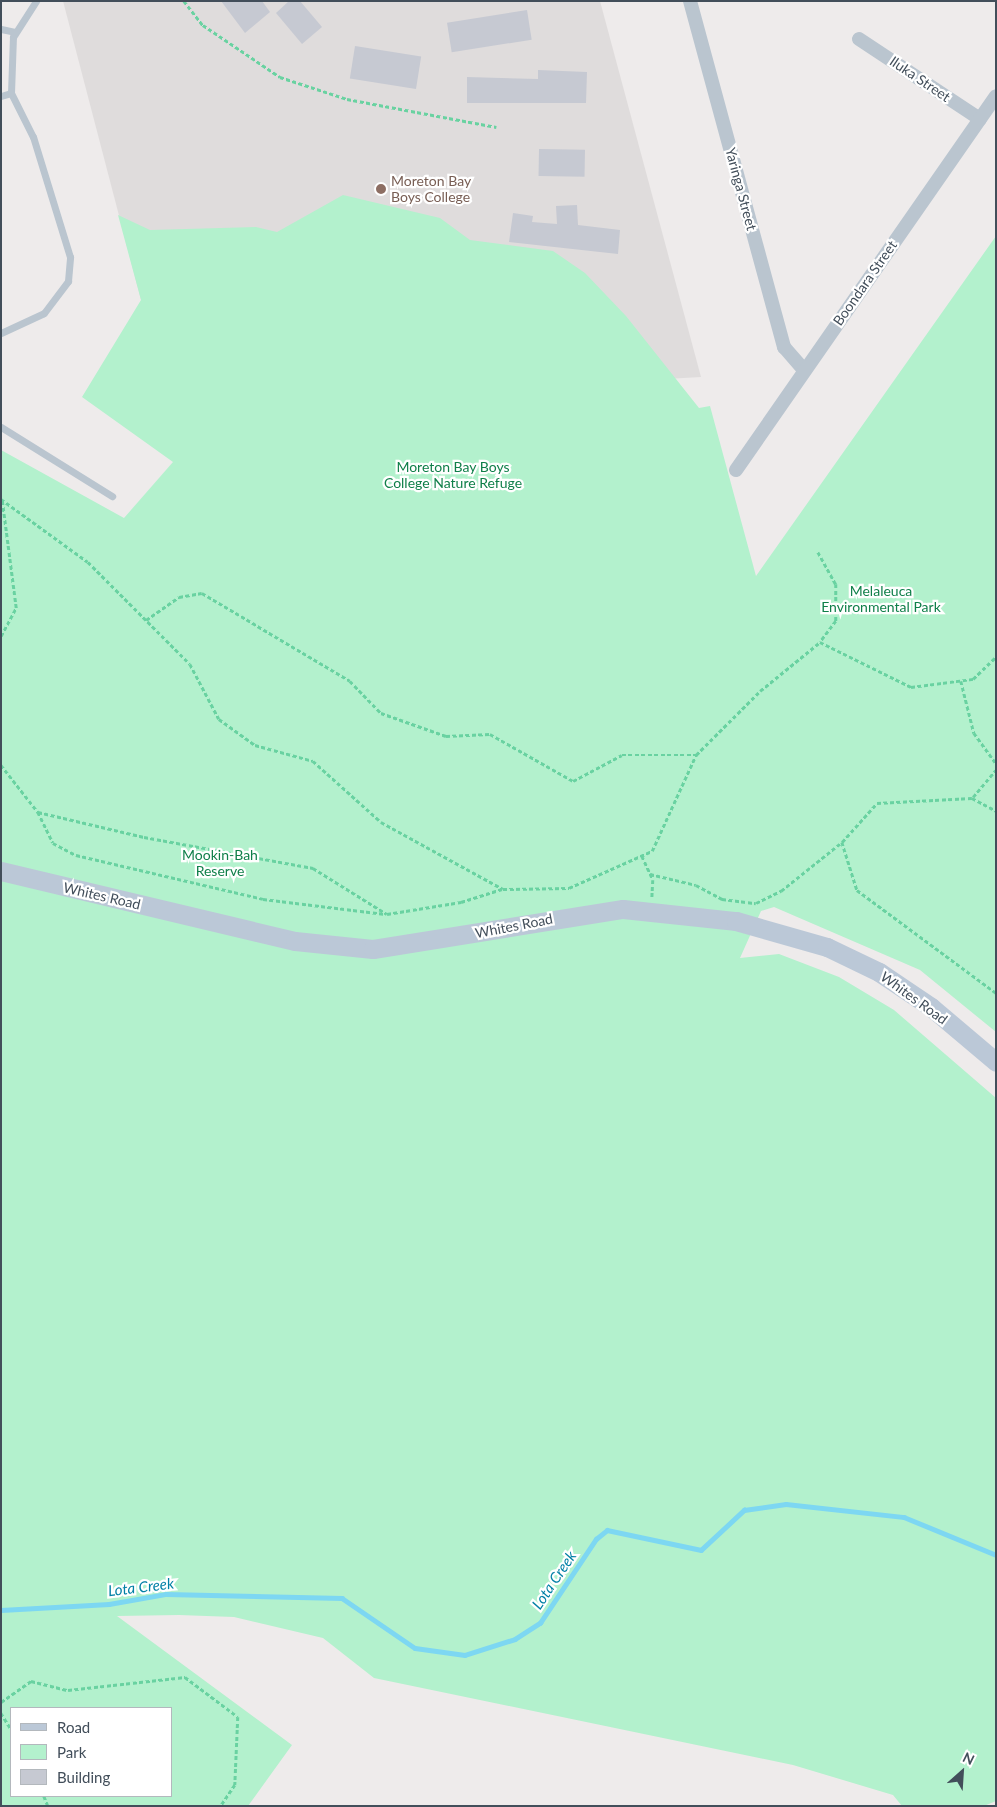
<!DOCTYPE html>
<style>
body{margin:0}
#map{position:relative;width:997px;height:1807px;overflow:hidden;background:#eeebeb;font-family:Lato,sans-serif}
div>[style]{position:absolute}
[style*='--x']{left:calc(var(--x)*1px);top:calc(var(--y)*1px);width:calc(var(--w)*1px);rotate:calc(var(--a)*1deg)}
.education>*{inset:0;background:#dfdcdc}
.green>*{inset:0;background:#b3f1cd}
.stream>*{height:4.5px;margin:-2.25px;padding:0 2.25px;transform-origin:2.25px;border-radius:2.25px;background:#7dd7f2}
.building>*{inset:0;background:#c6c9d2;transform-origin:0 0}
.path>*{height:2.5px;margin-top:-1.25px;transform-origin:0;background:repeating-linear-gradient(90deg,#69d2a1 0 4px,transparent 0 6.5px)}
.lane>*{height:7px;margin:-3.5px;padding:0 3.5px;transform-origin:3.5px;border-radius:3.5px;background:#bac5cf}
.street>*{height:14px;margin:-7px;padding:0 7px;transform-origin:7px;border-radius:7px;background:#bac5cf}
.secondary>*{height:19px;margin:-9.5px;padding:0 9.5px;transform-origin:9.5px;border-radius:9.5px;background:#bbc8d7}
.dots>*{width:14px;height:14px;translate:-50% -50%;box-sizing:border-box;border:2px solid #fff;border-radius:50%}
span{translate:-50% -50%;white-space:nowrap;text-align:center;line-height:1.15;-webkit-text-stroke:4.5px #fff;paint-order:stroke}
.street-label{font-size:14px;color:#424e5a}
.education-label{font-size:14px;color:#785e54}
.left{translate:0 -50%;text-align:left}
.park-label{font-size:14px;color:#0f7f49}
.water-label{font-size:15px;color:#0280a6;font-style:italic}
.frame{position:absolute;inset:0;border:2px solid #424e5a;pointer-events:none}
.legend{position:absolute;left:10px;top:1707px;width:162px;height:90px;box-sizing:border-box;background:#fff;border:1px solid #b3b8bd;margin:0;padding:6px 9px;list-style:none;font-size:15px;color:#424e5a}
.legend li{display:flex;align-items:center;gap:10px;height:25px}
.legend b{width:25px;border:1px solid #b3b8bd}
.north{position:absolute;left:937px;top:1747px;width:50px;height:50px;-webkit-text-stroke:4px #fff;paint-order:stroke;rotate:26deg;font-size:14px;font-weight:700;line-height:20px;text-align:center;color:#424e5a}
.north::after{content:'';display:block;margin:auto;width:18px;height:22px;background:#424e5a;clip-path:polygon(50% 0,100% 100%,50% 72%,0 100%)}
</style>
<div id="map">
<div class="education">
<i style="clip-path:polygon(63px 1px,600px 1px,701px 377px,169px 407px)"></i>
</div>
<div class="green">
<i style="clip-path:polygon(evenodd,343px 195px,440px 218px,470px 240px,553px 251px,585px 273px,626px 316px,699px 408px,710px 406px,756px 576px,996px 236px,996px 1032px,920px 970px,774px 907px,761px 911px,740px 958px,779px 954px,839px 977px,894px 1010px,996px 1098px,996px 1801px,984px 1806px,902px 1806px,893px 1795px,793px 1765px,374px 1678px,323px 1638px,234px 1617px,179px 1615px,117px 1616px,292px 1745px,248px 1806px,1px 1806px,1px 450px,124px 518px,173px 462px,82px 397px,141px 300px,118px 215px,150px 230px,256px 227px,277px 232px,343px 195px,11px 1708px,171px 1708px,171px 1796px,11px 1796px,11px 1708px)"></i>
</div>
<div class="stream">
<i style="--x:1;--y:1610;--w:108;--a:-3.2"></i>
<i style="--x:109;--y:1604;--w:58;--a:-10"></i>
<i style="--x:166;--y:1594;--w:176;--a:1.3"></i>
<i style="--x:342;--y:1598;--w:88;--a:34.4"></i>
<i style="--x:415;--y:1648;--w:50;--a:8"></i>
<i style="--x:465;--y:1655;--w:52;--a:-17.7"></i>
<i style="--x:515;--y:1639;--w:30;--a:-33"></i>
<i style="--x:540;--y:1623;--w:101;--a:-56.3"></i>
<i style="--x:596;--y:1539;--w:14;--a:-39"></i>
<i style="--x:607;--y:1530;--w:96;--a:12"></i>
<i style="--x:701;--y:1550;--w:59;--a:-42.9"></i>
<i style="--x:744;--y:1510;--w:42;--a:-8.1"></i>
<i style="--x:786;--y:1504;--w:119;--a:6.3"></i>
<i style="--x:904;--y:1517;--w:100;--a:22.4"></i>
</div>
<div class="building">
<i style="clip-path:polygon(221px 1px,262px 1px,270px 12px,245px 33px)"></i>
<i style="clip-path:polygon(289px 1px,300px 1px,322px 27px,302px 44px,276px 13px)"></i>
<i style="left:527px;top:10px;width:30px;height:81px;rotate:81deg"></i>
<i style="left:355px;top:46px;width:67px;height:33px;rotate:9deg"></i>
<i style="clip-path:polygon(538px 70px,587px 72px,586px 103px,467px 103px,467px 77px,538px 79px)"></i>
<i style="left:539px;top:149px;width:46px;height:27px;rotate:1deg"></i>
<i style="clip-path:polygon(577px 205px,578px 225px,620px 230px,618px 254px,509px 242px,513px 213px,533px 216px,532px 222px,557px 224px,556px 206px)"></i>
</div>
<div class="path">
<i style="--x:184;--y:1;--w:31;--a:52"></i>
<i style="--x:203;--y:25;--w:93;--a:34"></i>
<i style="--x:280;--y:77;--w:71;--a:18.2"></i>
<i style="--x:347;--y:99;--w:152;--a:10.6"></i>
<i style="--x:1;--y:499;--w:107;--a:35.9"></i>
<i style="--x:88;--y:562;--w:144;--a:45"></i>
<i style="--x:190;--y:664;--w:62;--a:62.2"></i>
<i style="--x:219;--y:719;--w:44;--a:35.8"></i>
<i style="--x:255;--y:745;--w:60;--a:15.4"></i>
<i style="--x:313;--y:761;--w:91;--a:41.9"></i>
<i style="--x:381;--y:822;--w:139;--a:28.8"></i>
<i style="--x:503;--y:889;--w:66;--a:-0.9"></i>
<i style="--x:569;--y:888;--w:91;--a:-24"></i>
<i style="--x:652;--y:851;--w:106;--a:-65.4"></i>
<i style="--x:696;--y:755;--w:91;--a:-45"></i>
<i style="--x:760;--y:691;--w:77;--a:-39.2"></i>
<i style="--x:820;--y:642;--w:102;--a:26.3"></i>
<i style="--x:911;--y:687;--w:63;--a:-7.4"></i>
<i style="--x:973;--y:679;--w:32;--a:-44"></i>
<i style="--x:818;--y:552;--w:37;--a:61"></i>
<i style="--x:836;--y:584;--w:37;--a:90"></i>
<i style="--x:836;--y:621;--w:26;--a:127"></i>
<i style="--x:146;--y:620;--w:40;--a:-34.9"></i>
<i style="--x:179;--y:597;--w:23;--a:-10"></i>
<i style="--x:202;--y:593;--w:172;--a:30.7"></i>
<i style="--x:350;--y:681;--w:45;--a:45.9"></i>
<i style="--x:381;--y:713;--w:69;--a:19.5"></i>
<i style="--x:446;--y:736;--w:44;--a:-2.6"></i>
<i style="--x:490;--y:734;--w:95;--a:29.5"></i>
<i style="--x:573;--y:781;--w:55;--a:-28"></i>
<i style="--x:622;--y:755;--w:74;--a:0"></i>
<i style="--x:1;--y:636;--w:32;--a:-62"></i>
<i style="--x:16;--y:608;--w:109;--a:-97.4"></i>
<i style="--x:961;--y:681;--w:54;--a:76"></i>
<i style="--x:974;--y:733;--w:37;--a:54"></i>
<i style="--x:1;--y:765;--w:60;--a:51.8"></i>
<i style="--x:38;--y:812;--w:109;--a:13.3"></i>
<i style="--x:144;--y:837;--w:172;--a:10.4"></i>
<i style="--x:313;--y:868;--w:87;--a:31.9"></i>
<i style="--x:387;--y:914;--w:75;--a:-9.2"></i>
<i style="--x:461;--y:902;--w:43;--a:-17.6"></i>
<i style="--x:973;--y:797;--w:35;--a:-50"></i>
<i style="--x:38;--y:812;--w:34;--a:64"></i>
<i style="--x:53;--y:843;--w:26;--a:28"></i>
<i style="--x:76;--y:855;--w:192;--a:13.2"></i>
<i style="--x:263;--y:899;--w:123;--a:7"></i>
<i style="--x:842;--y:842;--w:50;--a:72.6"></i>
<i style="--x:857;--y:890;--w:173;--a:36.5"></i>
<i style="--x:642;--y:856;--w:26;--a:65"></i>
<i style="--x:653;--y:880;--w:17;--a:93"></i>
<i style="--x:650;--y:874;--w:47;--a:13.4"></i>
<i style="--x:696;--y:885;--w:30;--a:28"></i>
<i style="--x:722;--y:899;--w:34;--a:7"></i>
<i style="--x:756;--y:903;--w:28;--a:-26"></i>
<i style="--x:781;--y:891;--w:78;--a:-38.8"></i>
<i style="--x:842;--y:842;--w:52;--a:-48.1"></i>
<i style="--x:877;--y:803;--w:95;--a:-3"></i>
<i style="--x:972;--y:798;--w:27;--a:28"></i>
<i style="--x:1;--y:1702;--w:37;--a:-35"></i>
<i style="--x:31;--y:1681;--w:38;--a:14"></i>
<i style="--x:68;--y:1690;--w:118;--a:-6.3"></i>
<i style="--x:185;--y:1677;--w:66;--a:37"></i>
<i style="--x:238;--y:1717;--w:68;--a:92.5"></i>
<i style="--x:235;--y:1785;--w:25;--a:124"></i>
<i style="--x:1;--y:1713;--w:19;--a:58"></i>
<i style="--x:44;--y:1796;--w:11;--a:68"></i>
</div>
<div class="lane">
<i style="--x:1;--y:29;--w:14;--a:12"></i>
<i style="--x:1;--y:96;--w:10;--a:-17"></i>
<i style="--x:1;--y:333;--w:47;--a:-24.9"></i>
<i style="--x:44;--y:313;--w:40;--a:-53"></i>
<i style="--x:68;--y:281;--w:24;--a:-85"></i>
<i style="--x:70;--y:257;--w:126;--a:-107.1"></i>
<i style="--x:33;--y:137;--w:49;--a:-116.6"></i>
<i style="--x:11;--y:93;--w:56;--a:-88"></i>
<i style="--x:13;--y:37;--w:43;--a:-57.4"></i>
<i style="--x:1;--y:427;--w:131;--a:31.9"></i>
</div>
<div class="street">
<i style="--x:690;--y:1;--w:359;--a:74.8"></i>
<i style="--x:784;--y:347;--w:30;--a:49"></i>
<i style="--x:859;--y:39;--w:145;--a:33.5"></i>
<i style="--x:736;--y:470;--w:455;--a:-55.2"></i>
</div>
<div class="secondary">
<i style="--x:1;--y:871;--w:302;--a:13.4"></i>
<i style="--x:295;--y:941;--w:78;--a:5.9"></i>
<i style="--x:373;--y:949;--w:253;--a:-9.1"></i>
<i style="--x:623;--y:909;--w:114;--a:6.1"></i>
<i style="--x:736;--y:921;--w:95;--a:15.9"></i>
<i style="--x:827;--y:947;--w:58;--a:25.7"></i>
<i style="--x:879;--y:972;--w:63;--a:33.9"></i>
<i style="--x:931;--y:1007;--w:85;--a:40.2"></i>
</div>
<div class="dots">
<i style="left:381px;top:189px;background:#8d6e63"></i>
</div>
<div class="street-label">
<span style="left:920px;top:79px;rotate:34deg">Iluka Street</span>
<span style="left:741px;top:189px;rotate:75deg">Yaringa Street</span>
<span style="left:865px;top:283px;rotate:-55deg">Boondara Street</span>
<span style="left:102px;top:896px;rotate:13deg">Whites Road</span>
<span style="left:514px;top:926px;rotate:-11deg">Whites Road</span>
<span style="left:914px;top:998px;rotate:36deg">Whites Road</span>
</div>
<div class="education-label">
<span class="left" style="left:391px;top:189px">Moreton Bay<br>Boys College</span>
</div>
<div class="park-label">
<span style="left:453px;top:475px">Moreton Bay Boys<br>College Nature Refuge</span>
<span style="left:881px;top:599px">Melaleuca<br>Environmental Park</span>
<span style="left:220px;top:863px">Mookin-Bah<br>Reserve</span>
</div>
<div class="water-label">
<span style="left:554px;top:1580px;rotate:-56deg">Lota Creek</span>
<span style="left:141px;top:1587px;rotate:-7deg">Lota Creek</span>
</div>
<div class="frame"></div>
<ul class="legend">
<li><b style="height:6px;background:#bbc8d7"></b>Road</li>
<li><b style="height:14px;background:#b3f1cd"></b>Park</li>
<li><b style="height:14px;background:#c6c9d2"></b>Building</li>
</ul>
<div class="north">N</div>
</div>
